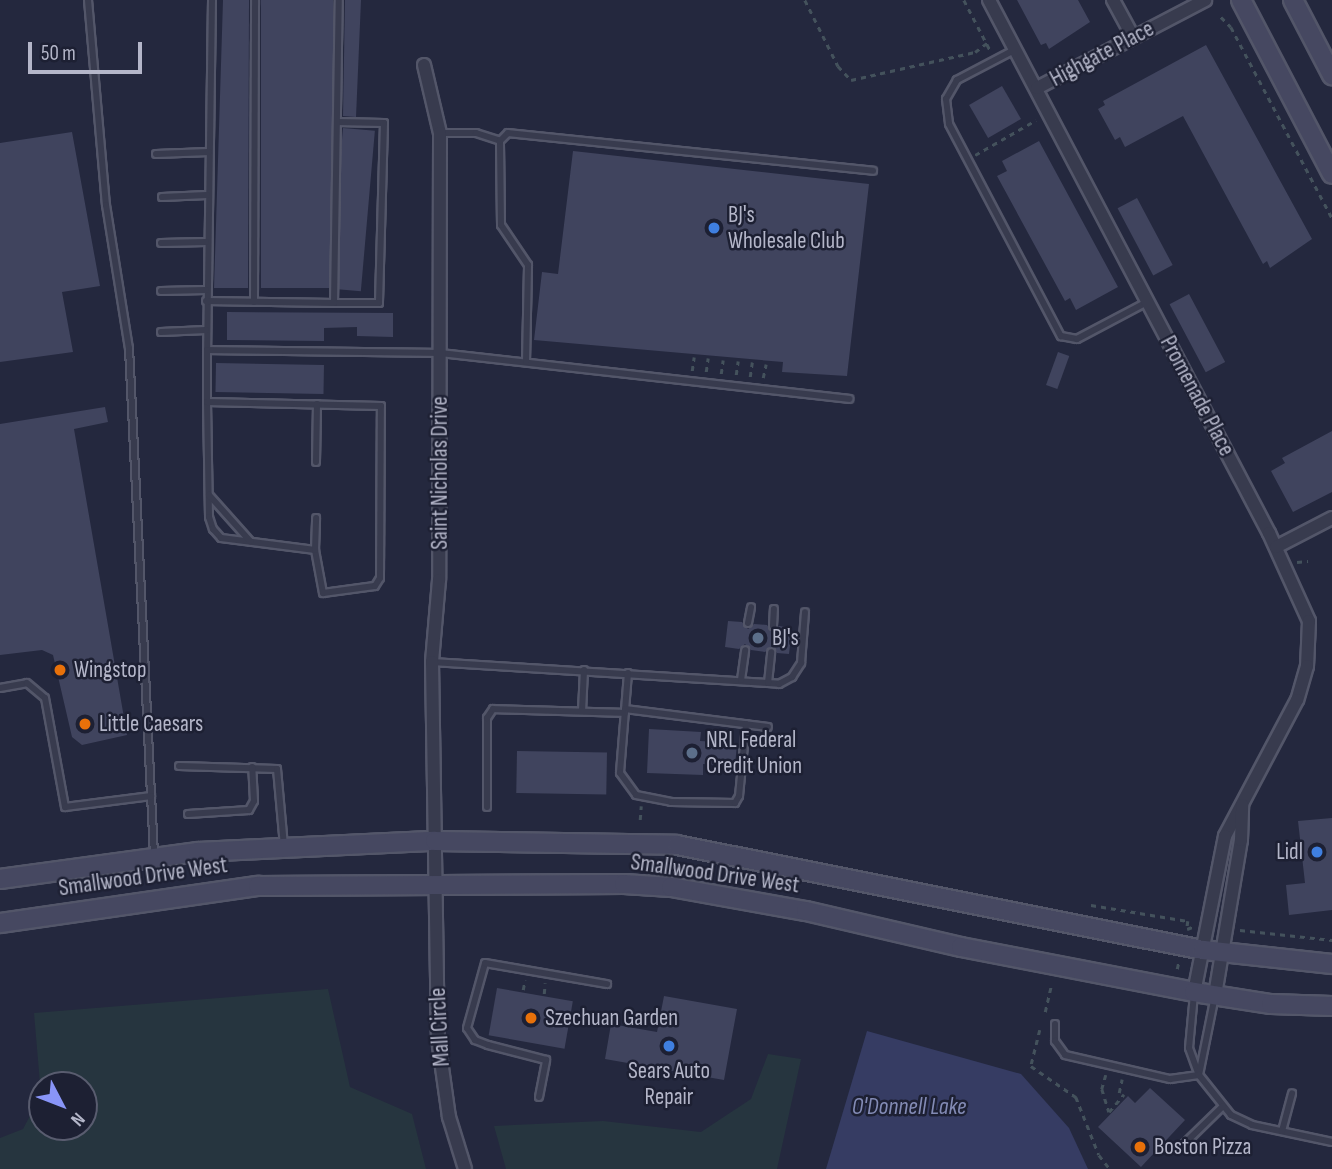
<!DOCTYPE html>
<style>
body{margin:0}
#map{position:relative;width:1332px;height:1169px;overflow:hidden;background:#24283e;font-family:"Sofia Sans Condensed",sans-serif}
div>[style]{position:absolute}
[style*='--x']{left:calc(var(--x)*1px);top:calc(var(--y)*1px);width:calc(var(--w)*1px);rotate:calc(var(--a)*1deg)}
.green>*{inset:0;background:#26353f}
.water>*{inset:0;background:#363c63}
.building>*{inset:0;background:#40445e;transform-origin:0 0}
.path>*{height:2.5px;margin-top:-1.25px;transform-origin:0;background:repeating-linear-gradient(90deg,#44525c 0 5px,transparent 0 10px)}
.roads{filter:drop-shadow(2px 0 #535669) drop-shadow(-2px 0 #535669) drop-shadow(0 2px #535669) drop-shadow(0 -2px #535669)}
.lane>*{height:6px;margin:-3px;padding:0 3px;transform-origin:3px;border-radius:3px;background:#383b4e}
.street>*{height:12px;margin:-6px;padding:0 6px;transform-origin:6px;border-radius:6px;background:#383b4e}
.secondary>*{height:18px;margin:-9px;padding:0 9px;transform-origin:9px;border-radius:9px;background:#464861}
.dots>*{width:19px;height:19px;translate:-50% -50%;box-sizing:border-box;border:4px solid #1d2033;border-radius:50%}
span{translate:-50% -50%;white-space:nowrap;text-align:center;line-height:1.15;-webkit-text-stroke:5px #1d2033;paint-order:stroke}
.street-label{font-size:23px;color:#b4b6c9}
.poi-label{font-size:23px;color:#b4b6c9}
.left{translate:0 -50%;text-align:left}
.right{translate:-100% -50%;text-align:right}
.water-label{font-size:24px;color:#838bb5;font-style:italic}
.north{position:absolute;left:28px;top:1071px;width:70px;height:70px;box-sizing:border-box;background:#1d2033;border:2px solid #595c6f;border-radius:50%;rotate:132deg;font-size:19px;font-weight:700;line-height:28px;text-align:center;color:#b4b6c9}
.north::after{content:'';display:block;margin:auto;width:24px;height:32px;background:#8995f8;clip-path:polygon(50% 0,100% 100%,50% 72%,0 100%)}
.scale{position:absolute;left:28px;top:42px;width:114px;height:32px;box-sizing:border-box;border:4px solid #b4b6c9;border-top:0;padding-left:9px;font-size:21px;line-height:24px;white-space:nowrap;color:#b4b6c9;-webkit-text-stroke:5px #1d2033;paint-order:stroke}
</style>
<div id="map">
<div class="green">
<i style="clip-path:polygon(evenodd,328px 989px,350px 1087px,412px 1114px,426px 1169px,0 1169px,0 1138px,23px 1129px,41px 1095px,34px 1013px,328px 989px,84px 1085px,84px 1127px,42px 1127px,42px 1085px,84px 1085px)"></i>
<i style="clip-path:polygon(768px 1054px,801px 1059px,777px 1169px,506px 1169px,494px 1126px,603px 1121px,701px 1132px,751px 1099px)"></i>
</div>
<div class="water">
<i style="clip-path:polygon(867px 1031px,1021px 1074px,1069px 1128px,1088px 1169px,826px 1169px)"></i>
</div>
<div class="building">
<i style="clip-path:polygon(223px 0,249px 0,248px 288px,214px 288px)"></i>
<i style="left:261px;top:0;width:72px;height:288px"></i>
<i style="clip-path:polygon(345px 0,361px 0,356px 117px,343px 116px)"></i>
<i style="clip-path:polygon(1017px 0,1078px 0,1090px 22px,1049px 49px,1046px 43px,1041px 45px)"></i>
<i style="clip-path:polygon(1206px 45px,1312px 239px,1270px 268px,1267px 261px,1263px 264px,1183px 116px,1125px 147px,1120px 137px,1115px 140px,1098px 109px,1105px 105px,1103px 101px)"></i>
<i style="left:1002px;top:86px;width:38px;height:38px;rotate:60deg"></i>
<i style="left:343px;top:128px;width:32px;height:161px;rotate:5deg"></i>
<i style="clip-path:polygon(72px 132px,100px 286px,62px 292px,73px 352px,0 362px,0 143px)"></i>
<i style="clip-path:polygon(1039px 141px,1118px 287px,1076px 310px,1070px 298px,1065px 301px,997px 176px,1007px 171px,1002px 161px)"></i>
<i style="clip-path:polygon(573px 151px,869px 184px,847px 376px,782px 372px,783px 362px,534px 340px,542px 272px,558px 274px)"></i>
<i style="left:1137px;top:198px;width:76px;height:22px;rotate:62deg"></i>
<i style="left:1189px;top:294px;width:77px;height:22px;rotate:62deg"></i>
<i style="clip-path:polygon(227px 312px,393px 313px,393px 337px,357px 336px,357px 327px,324px 328px,324px 341px,227px 340px)"></i>
<i style="left:1058px;top:352px;width:12px;height:35px;rotate:20deg"></i>
<i style="left:216px;top:363px;width:108px;height:29px;rotate:1deg"></i>
<i style="clip-path:polygon(105px 407px,108px 422px,74px 429px,127px 735px,82px 745px,72px 737px,53px 655px,42px 650px,0 655px,0 424px)"></i>
<i style="clip-path:polygon(1332px 431px,1332px 492px,1293px 512px,1271px 471px,1285px 463px,1282px 458px)"></i>
<i style="clip-path:polygon(728px 621px,742px 622px,748px 629px,754px 624px,767px 625px,772px 632px,779px 626px,792px 628px,789px 654px,777px 653px,772px 646px,765px 652px,751px 650px,745px 644px,739px 649px,725px 647px)"></i>
<i style="clip-path:polygon(649px 729px,701px 732px,700px 741px,737px 743px,735px 766px,703px 764px,703px 775px,647px 773px)"></i>
<i style="left:517px;top:751px;width:90px;height:42px;rotate:1deg"></i>
<i style="clip-path:polygon(1332px 818px,1332px 910px,1289px 915px,1286px 885px,1305px 883px,1298px 821px)"></i>
<i style="left:497px;top:988px;width:77px;height:48px;rotate:10deg"></i>
<i style="clip-path:polygon(664px 996px,737px 1009px,724px 1080px,605px 1059px,611px 1024px,657px 1032px)"></i>
<i style="clip-path:polygon(1150px 1088px,1185px 1120px,1141px 1167px,1098px 1127px,1128px 1096px,1135px 1103px)"></i>
</div>
<div class="path">
<i style="--x:805;--y:0;--w:74;--a:63.4"></i>
<i style="--x:838;--y:66;--w:19;--a:47"></i>
<i style="--x:851;--y:80;--w:127;--a:-12.7"></i>
<i style="--x:975;--y:52;--w:15;--a:-37"></i>
<i style="--x:964;--y:0;--w:56;--a:62.5"></i>
<i style="--x:1221;--y:17;--w:14;--a:45"></i>
<i style="--x:1231;--y:27;--w:216;--a:62.1"></i>
<i style="--x:975;--y:155;--w:70;--a:-29.8"></i>
<i style="--x:692;--y:371;--w:14;--a:-82"></i>
<i style="--x:706;--y:372;--w:14;--a:-82"></i>
<i style="--x:721;--y:374;--w:14;--a:-82"></i>
<i style="--x:736;--y:375;--w:14;--a:-82"></i>
<i style="--x:750;--y:377;--w:15;--a:-82"></i>
<i style="--x:763;--y:378;--w:14;--a:-78"></i>
<i style="--x:1297;--y:562;--w:11;--a:-5"></i>
<i style="--x:640;--y:820;--w:14;--a:-86"></i>
<i style="--x:1091;--y:905;--w:98;--a:9.4"></i>
<i style="--x:1188;--y:921;--w:8;--a:97"></i>
<i style="--x:1187;--y:929;--w:9;--a:-21"></i>
<i style="--x:1240;--y:930;--w:93;--a:6.2"></i>
<i style="--x:1177;--y:969;--w:9;--a:-77"></i>
<i style="--x:523;--y:990;--w:10;--a:-79"></i>
<i style="--x:544;--y:994;--w:11;--a:-85"></i>
<i style="--x:1045;--y:1012;--w:28;--a:-77"></i>
<i style="--x:1040;--y:1030;--w:37;--a:104"></i>
<i style="--x:1031;--y:1066;--w:55;--a:34.6"></i>
<i style="--x:1076;--y:1097;--w:62;--a:68.4"></i>
<i style="--x:1099;--y:1155;--w:18;--a:52"></i>
<i style="--x:1106;--y:1075;--w:15;--a:106"></i>
<i style="--x:1102;--y:1089;--w:24;--a:73"></i>
<i style="--x:1109;--y:1112;--w:23;--a:-50"></i>
<i style="--x:1119;--y:1093;--w:14;--a:-78"></i>
</div>
<div class="roads">
<div class="lane">
<i style="--x:88;--y:0;--w:206;--a:85"></i>
<i style="--x:106;--y:205;--w:145;--a:80.9"></i>
<i style="--x:129;--y:348;--w:508;--a:87.18"></i>
<i style="--x:212;--y:0;--w:350;--a:90.8"></i>
<i style="--x:207;--y:350;--w:234;--a:0.7"></i>
<i style="--x:441;--y:353;--w:411;--a:6.4"></i>
<i style="--x:1016;--y:49;--w:67;--a:152.3"></i>
<i style="--x:957;--y:80;--w:22;--a:120"></i>
<i style="--x:946;--y:99;--w:25;--a:83"></i>
<i style="--x:949;--y:124;--w:240;--a:62.2"></i>
<i style="--x:1061;--y:336;--w:16;--a:11"></i>
<i style="--x:1077;--y:339;--w:79;--a:-27.9"></i>
<i style="--x:337;--y:122;--w:47;--a:1.2"></i>
<i style="--x:384;--y:123;--w:180;--a:91.6"></i>
<i style="--x:379;--y:303;--w:45;--a:180"></i>
<i style="--x:334;--y:303;--w:303;--a:-89.1"></i>
<i style="--x:440;--y:133;--w:36;--a:0"></i>
<i style="--x:476;--y:133;--w:25;--a:18"></i>
<i style="--x:156;--y:154;--w:53;--a:-2.2"></i>
<i style="--x:162;--y:197;--w:45;--a:-2.5"></i>
<i style="--x:161;--y:243;--w:45;--a:-1.3"></i>
<i style="--x:161;--y:291;--w:45;--a:-1.3"></i>
<i style="--x:206;--y:301;--w:128;--a:0.9"></i>
<i style="--x:254;--y:302;--w:302;--a:-89.8"></i>
<i style="--x:161;--y:332;--w:45;--a:-2.5"></i>
<i style="--x:207;--y:350;--w:52;--a:90"></i>
<i style="--x:207;--y:402;--w:115;--a:89"></i>
<i style="--x:209;--y:517;--w:13;--a:72"></i>
<i style="--x:213;--y:529;--w:12;--a:48"></i>
<i style="--x:221;--y:538;--w:95;--a:7.3"></i>
<i style="--x:315;--y:550;--w:44;--a:79.5"></i>
<i style="--x:323;--y:593;--w:52;--a:-7.7"></i>
<i style="--x:375;--y:586;--w:9;--a:-58"></i>
<i style="--x:380;--y:578;--w:172;--a:-89.7"></i>
<i style="--x:381;--y:406;--w:174;--a:-178.7"></i>
<i style="--x:526;--y:362;--w:97;--a:-88.8"></i>
<i style="--x:528;--y:265;--w:48;--a:-124"></i>
<i style="--x:501;--y:225;--w:84;--a:-90.7"></i>
<i style="--x:500;--y:141;--w:11;--a:-45"></i>
<i style="--x:508;--y:133;--w:367;--a:5.9"></i>
<i style="--x:316;--y:462;--w:58;--a:-89"></i>
<i style="--x:209;--y:495;--w:62;--a:48.3"></i>
<i style="--x:315;--y:550;--w:32;--a:-88"></i>
<i style="--x:748;--y:623;--w:16;--a:-79"></i>
<i style="--x:773;--y:626;--w:17;--a:-87"></i>
<i style="--x:432;--y:662;--w:348;--a:3.6"></i>
<i style="--x:779;--y:684;--w:15;--a:-28"></i>
<i style="--x:792;--y:677;--w:17;--a:-57"></i>
<i style="--x:801;--y:663;--w:51;--a:-85.5"></i>
<i style="--x:628;--y:673;--w:100;--a:94.6"></i>
<i style="--x:620;--y:773;--w:27;--a:54"></i>
<i style="--x:636;--y:795;--w:36;--a:11"></i>
<i style="--x:671;--y:802;--w:64;--a:0.9"></i>
<i style="--x:735;--y:803;--w:8;--a:-60"></i>
<i style="--x:739;--y:796;--w:72;--a:-84.4"></i>
<i style="--x:741;--y:680;--w:30;--a:-82"></i>
<i style="--x:768;--y:683;--w:31;--a:-84"></i>
<i style="--x:0;--y:688;--w:27;--a:-10"></i>
<i style="--x:27;--y:683;--w:23;--a:40"></i>
<i style="--x:45;--y:698;--w:111;--a:79.6"></i>
<i style="--x:65;--y:807;--w:87;--a:-7.3"></i>
<i style="--x:625;--y:709;--w:144;--a:7.2"></i>
<i style="--x:582;--y:711;--w:41;--a:-87.2"></i>
<i style="--x:179;--y:766;--w:98;--a:1.8"></i>
<i style="--x:277;--y:769;--w:77;--a:84.8"></i>
<i style="--x:487;--y:807;--w:89;--a:-90"></i>
<i style="--x:487;--y:718;--w:11;--a:-56"></i>
<i style="--x:493;--y:709;--w:132;--a:1.7"></i>
<i style="--x:188;--y:814;--w:61;--a:-3.8"></i>
<i style="--x:249;--y:810;--w:10;--a:-61"></i>
<i style="--x:254;--y:801;--w:34;--a:-93"></i>
<i style="--x:1194;--y:994;--w:54;--a:95.3"></i>
<i style="--x:1189;--y:1048;--w:29;--a:70"></i>
<i style="--x:1199;--y:1075;--w:81;--a:-78.6"></i>
<i style="--x:1055;--y:1024;--w:17;--a:90"></i>
<i style="--x:1055;--y:1041;--w:17;--a:54"></i>
<i style="--x:1065;--y:1055;--w:108;--a:12.9"></i>
<i style="--x:1170;--y:1079;--w:29;--a:-8"></i>
<i style="--x:1199;--y:1075;--w:51;--a:51.3"></i>
<i style="--x:1231;--y:1115;--w:23;--a:25"></i>
<i style="--x:1252;--y:1125;--w:82;--a:12"></i>
<i style="--x:539;--y:1097;--w:38;--a:-79"></i>
<i style="--x:546;--y:1060;--w:60;--a:-165.5"></i>
<i style="--x:488;--y:1045;--w:14;--a:-159"></i>
<i style="--x:475;--y:1040;--w:14;--a:-124"></i>
<i style="--x:467;--y:1028;--w:67;--a:-74.5"></i>
<i style="--x:485;--y:963;--w:124;--a:9.8"></i>
<i style="--x:1282;--y:1131;--w:39;--a:-75"></i>
<i style="--x:1180;--y:1148;--w:60;--a:-44.3"></i>
</div>
<div class="street">
<i style="--x:989;--y:0;--w:602;--a:62.29"></i>
<i style="--x:1269;--y:533;--w:97;--a:65.6"></i>
<i style="--x:1309;--y:621;--w:45;--a:92.5"></i>
<i style="--x:1307;--y:666;--w:35;--a:106"></i>
<i style="--x:1297;--y:700;--w:154;--a:117.9"></i>
<i style="--x:1225;--y:836;--w:159;--a:101.2"></i>
<i style="--x:1113;--y:0;--w:42;--a:61.6"></i>
<i style="--x:424;--y:65;--w:70;--a:76.8"></i>
<i style="--x:440;--y:133;--w:447;--a:90.1"></i>
<i style="--x:439;--y:580;--w:82;--a:94.9"></i>
<i style="--x:432;--y:662;--w:377;--a:89.1"></i>
<i style="--x:438;--y:1039;--w:79;--a:82"></i>
<i style="--x:449;--y:1117;--w:54;--a:72.9"></i>
<i style="--x:1037;--y:88;--w:190;--a:-27.6"></i>
<i style="--x:1276;--y:547;--w:63;--a:-27.4"></i>
<i style="--x:1215;--y:995;--w:157;--a:-80.5"></i>
<i style="--x:1241;--y:840;--w:35;--a:-88"></i>
</div>
<div class="secondary">
<i style="--x:1241;--y:0;--w:196;--a:62.4"></i>
<i style="--x:1293;--y:0;--w:85;--a:62.5"></i>
<i style="--x:0;--y:879;--w:200;--a:-7.8"></i>
<i style="--x:198;--y:852;--w:237;--a:-2.7"></i>
<i style="--x:435;--y:841;--w:242;--a:0.9"></i>
<i style="--x:677;--y:845;--w:536;--a:11.29"></i>
<i style="--x:1203;--y:950;--w:130;--a:6.2"></i>
<i style="--x:0;--y:923;--w:261;--a:-8.2"></i>
<i style="--x:258;--y:886;--w:366;--a:-0.3"></i>
<i style="--x:624;--y:884;--w:47;--a:3.7"></i>
<i style="--x:671;--y:887;--w:137;--a:10.1"></i>
<i style="--x:806;--y:911;--w:159;--a:13.1"></i>
<i style="--x:961;--y:947;--w:237;--a:10.9"></i>
<i style="--x:1194;--y:992;--w:78;--a:8.9"></i>
<i style="--x:1271;--y:1004;--w:61;--a:1.9"></i>
</div>
</div>
<div class="dots">
<i style="left:714px;top:228px;background:#3f7fe0"></i>
<i style="left:758px;top:638px;background:#5c6f8a"></i>
<i style="left:60px;top:670px;background:#e8710a"></i>
<i style="left:85px;top:724px;background:#e8710a"></i>
<i style="left:692px;top:753px;background:#5c6f8a"></i>
<i style="left:1317px;top:852px;background:#3f7fe0"></i>
<i style="left:531px;top:1018px;background:#e8710a"></i>
<i style="left:669px;top:1046px;background:#3f7fe0"></i>
<i style="left:1140px;top:1147px;background:#e8710a"></i>
</div>
<div class="street-label">
<span style="left:1102px;top:54px;rotate:-28deg">Highgate Place</span>
<span style="left:1197px;top:396px;rotate:62deg">Promenade Place</span>
<span style="left:440px;top:473px;rotate:-90deg">Saint Nicholas Drive</span>
<span style="left:715px;top:874px;rotate:8deg">Smallwood Drive West</span>
<span style="left:143px;top:877px;rotate:-8deg">Smallwood Drive West</span>
<span style="left:440px;top:1027px;rotate:-93deg">Mall Circle</span>
</div>
<div class="poi-label">
<span class="left" style="left:728px;top:228px">BJ's<br>Wholesale Club</span>
<span class="left" style="left:772px;top:638px">BJ's</span>
<span class="left" style="left:74px;top:670px">Wingstop</span>
<span class="left" style="left:99px;top:724px">Little Caesars</span>
<span class="left" style="left:706px;top:753px">NRL Federal<br>Credit Union</span>
<span class="right" style="left:1303px;top:852px">Lidl</span>
<span class="left" style="left:545px;top:1018px">Szechuan Garden</span>
<span style="left:669px;top:1084px">Sears Auto<br>Repair</span>
<span class="left" style="left:1154px;top:1147px">Boston Pizza</span>
</div>
<div class="water-label">
<span style="left:909px;top:1107px">O'Donnell Lake</span>
</div>
<div class="north">N</div>
<div class="scale">50 m</div>
</div>
